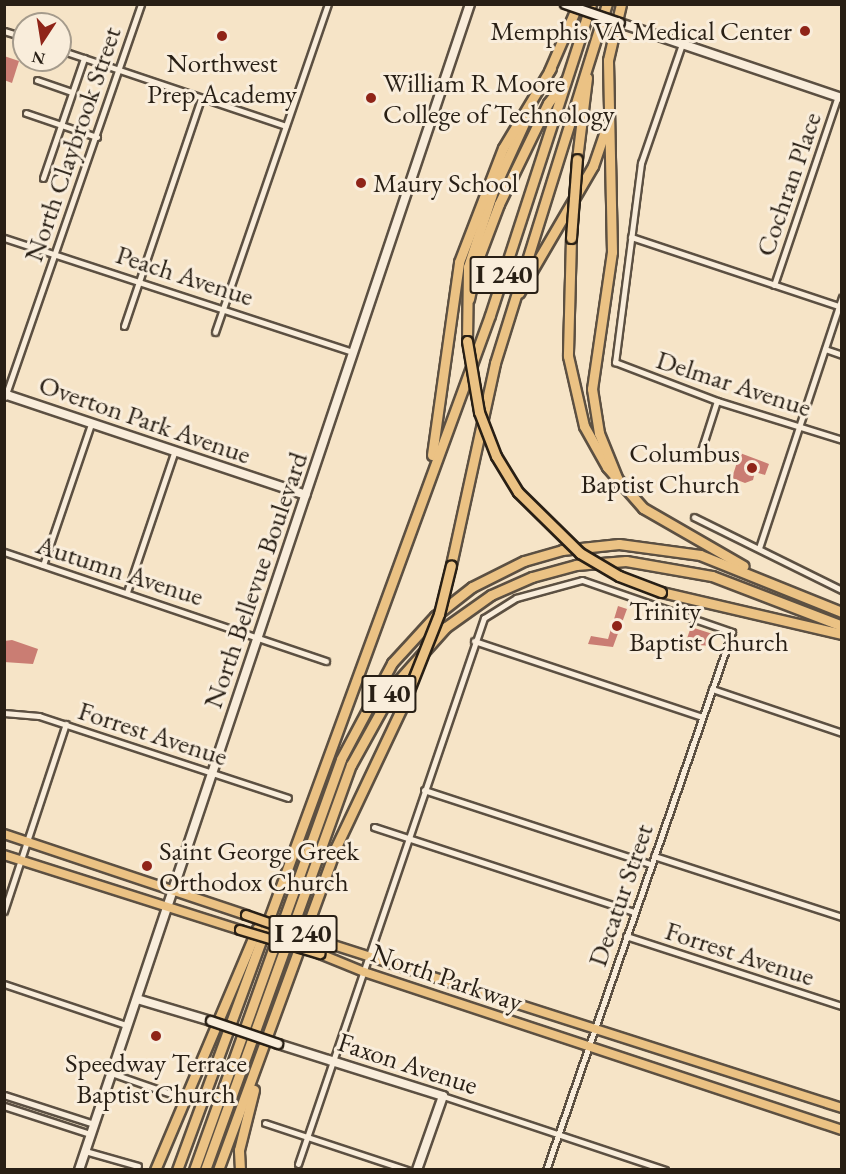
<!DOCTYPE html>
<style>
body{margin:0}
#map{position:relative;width:846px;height:1174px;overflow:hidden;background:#f6e4c7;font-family:"EB Garamond",serif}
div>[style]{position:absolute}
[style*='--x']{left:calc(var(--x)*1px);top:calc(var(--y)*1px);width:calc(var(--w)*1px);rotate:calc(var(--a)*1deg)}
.building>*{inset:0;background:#ca7d73}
.roads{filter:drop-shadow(2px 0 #5c5042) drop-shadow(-2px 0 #5c5042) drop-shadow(0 2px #5c5042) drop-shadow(0 -2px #5c5042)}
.street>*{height:5px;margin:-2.5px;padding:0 2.5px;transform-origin:2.5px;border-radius:2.5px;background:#f9eddb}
.secondary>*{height:8px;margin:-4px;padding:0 4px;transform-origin:4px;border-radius:4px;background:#f9eddb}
.primary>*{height:8px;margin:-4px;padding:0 4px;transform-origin:4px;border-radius:4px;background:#ebc284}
.highway>*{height:9px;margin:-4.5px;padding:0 4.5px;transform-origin:4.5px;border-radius:4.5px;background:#ebc284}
.bridges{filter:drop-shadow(2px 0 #281f15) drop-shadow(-2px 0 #281f15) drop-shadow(0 2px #281f15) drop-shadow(0 -2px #281f15)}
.secondary-bridge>*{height:8px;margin:-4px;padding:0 4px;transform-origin:4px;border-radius:4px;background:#f9eddb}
.primary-bridge>*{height:8px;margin:-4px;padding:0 4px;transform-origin:4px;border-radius:4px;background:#ebc284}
.highway-bridge>*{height:9px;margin:-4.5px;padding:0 4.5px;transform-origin:4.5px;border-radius:4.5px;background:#ebc284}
.dots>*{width:16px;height:16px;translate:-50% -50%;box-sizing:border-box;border:3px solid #f9eddb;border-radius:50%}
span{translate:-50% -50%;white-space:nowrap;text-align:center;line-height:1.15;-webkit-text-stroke:6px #f9eddb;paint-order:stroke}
.shield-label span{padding:2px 4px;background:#f9eddb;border:2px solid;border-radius:4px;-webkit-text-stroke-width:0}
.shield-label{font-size:26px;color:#281f15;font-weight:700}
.poi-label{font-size:27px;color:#281f15}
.right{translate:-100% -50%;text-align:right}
.left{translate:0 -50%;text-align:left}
.street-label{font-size:27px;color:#281f15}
.frame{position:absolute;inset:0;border:6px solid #281f15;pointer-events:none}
.north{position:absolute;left:12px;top:12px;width:60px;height:60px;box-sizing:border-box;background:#f9eddb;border:2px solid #a59b8c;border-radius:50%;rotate:192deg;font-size:16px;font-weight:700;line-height:24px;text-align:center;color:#281f15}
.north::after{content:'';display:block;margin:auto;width:21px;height:27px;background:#8f2418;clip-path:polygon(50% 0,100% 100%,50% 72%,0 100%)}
</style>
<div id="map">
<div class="building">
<i style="clip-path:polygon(4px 56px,19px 61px,12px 83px,4px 80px)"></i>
<i style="clip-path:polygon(740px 453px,769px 464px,765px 475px,755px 472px,753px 480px,745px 483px,732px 478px)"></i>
<i style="clip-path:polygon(618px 606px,627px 609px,613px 647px,588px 644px,591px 636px,608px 639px)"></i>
<i style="clip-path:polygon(691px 627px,716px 635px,712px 646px,685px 644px)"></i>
<i style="clip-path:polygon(12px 640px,38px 649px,33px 664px,4px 662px,4px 641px)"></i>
</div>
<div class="roads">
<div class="street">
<i style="--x:4;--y:31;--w:21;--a:17"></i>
<i style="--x:682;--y:44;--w:126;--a:109"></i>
<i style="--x:641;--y:163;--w:201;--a:97.4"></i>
<i style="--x:615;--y:362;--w:109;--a:20.9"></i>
<i style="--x:717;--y:401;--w:131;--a:17.3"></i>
<i style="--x:60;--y:50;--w:238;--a:18.6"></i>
<i style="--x:37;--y:80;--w:37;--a:19"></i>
<i style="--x:26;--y:113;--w:75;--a:18.7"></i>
<i style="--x:43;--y:178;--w:127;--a:-71.1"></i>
<i style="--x:631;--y:237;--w:218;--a:18.4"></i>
<i style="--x:4;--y:238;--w:367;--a:18.1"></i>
<i style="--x:774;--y:285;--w:200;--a:-71.3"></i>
<i style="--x:124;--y:326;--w:241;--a:-71.3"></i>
<i style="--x:215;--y:332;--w:347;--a:-71"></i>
<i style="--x:825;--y:349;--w:18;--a:19"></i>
<i style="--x:5;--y:397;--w:416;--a:-70.9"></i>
<i style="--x:699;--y:457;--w:59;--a:-72.2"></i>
<i style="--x:694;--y:517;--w:165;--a:26.3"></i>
<i style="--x:759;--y:548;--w:264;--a:-71.7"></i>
<i style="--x:4;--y:552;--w:340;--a:18.7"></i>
<i style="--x:43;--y:565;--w:149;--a:-71.2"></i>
<i style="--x:127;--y:592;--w:150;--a:-71.3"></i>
<i style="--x:474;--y:641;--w:240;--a:18.4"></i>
<i style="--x:712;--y:689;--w:137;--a:18.7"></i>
<i style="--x:4;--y:713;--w:35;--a:5"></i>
<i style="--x:39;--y:716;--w:262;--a:18.2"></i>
<i style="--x:424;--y:790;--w:239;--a:18.1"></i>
<i style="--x:374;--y:827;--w:274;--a:18.1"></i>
<i style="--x:654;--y:856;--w:198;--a:18"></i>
<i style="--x:4;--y:911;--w:197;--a:-71.7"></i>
<i style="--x:626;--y:936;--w:227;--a:18"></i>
<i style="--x:4;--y:984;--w:129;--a:18.6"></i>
<i style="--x:111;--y:1073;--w:67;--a:19.2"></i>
<i style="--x:4;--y:1095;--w:95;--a:17.9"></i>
<i style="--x:443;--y:1096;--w:234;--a:18.4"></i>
<i style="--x:4;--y:1106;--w:90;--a:18"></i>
<i style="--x:265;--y:1123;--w:150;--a:18.3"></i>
<i style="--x:85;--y:1151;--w:55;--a:15.8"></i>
<i style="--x:298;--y:1164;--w:577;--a:-71.19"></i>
<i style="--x:484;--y:618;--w:38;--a:-32"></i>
<i style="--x:516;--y:598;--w:68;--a:-15.3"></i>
<i style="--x:582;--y:580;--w:159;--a:19.1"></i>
<i style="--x:732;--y:632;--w:569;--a:109.07"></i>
</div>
<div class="secondary">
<i style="--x:620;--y:23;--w:234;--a:18.7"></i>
<i style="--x:4;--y:394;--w:318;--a:18.5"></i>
<i style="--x:137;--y:999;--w:77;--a:16.6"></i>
<i style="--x:278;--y:1044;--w:173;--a:17.5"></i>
<i style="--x:443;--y:1096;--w:78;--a:109.4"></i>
<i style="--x:79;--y:1170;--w:1230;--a:-71.46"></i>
</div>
<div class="primary">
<i style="--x:4;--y:834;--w:255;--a:18.5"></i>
<i style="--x:4;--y:855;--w:248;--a:17.6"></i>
<i style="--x:324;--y:942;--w:544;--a:17.77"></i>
<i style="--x:320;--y:954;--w:48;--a:22.2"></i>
<i style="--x:364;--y:972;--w:503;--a:18.29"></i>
</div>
<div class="highway">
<i style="--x:549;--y:71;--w:73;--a:-66.6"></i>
<i style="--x:577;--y:159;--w:82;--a:-83"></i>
<i style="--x:571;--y:238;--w:118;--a:91.5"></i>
<i style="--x:568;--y:356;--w:72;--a:77.1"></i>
<i style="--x:584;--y:426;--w:47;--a:60.7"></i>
<i style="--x:607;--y:467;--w:55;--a:48.7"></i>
<i style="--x:643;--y:508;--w:116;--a:29.9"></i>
<i style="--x:519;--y:293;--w:147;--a:-59.8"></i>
<i style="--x:593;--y:166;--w:40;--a:-71.1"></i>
<i style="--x:469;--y:299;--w:35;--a:-78"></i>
<i style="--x:476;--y:265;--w:65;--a:-69.3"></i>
<i style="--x:499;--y:204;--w:112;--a:-64.1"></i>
<i style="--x:548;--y:103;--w:29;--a:-52"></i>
<i style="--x:467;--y:341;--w:74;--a:-89.2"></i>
<i style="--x:468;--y:267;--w:80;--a:-71.8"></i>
<i style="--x:493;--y:191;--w:77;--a:-65.4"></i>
<i style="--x:432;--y:455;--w:195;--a:-82"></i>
<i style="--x:459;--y:262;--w:122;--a:-68.9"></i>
<i style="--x:503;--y:148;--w:93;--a:-59"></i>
<i style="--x:620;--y:485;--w:56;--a:-112"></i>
<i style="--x:599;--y:433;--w:45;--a:-99"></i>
<i style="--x:592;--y:389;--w:138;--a:-81.7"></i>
<i style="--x:612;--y:252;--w:192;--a:-91.2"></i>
<i style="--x:608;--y:60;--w:57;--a:-76.9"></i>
<i style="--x:451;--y:565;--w:207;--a:-77.7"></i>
<i style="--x:495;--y:363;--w:376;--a:-72.7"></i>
<i style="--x:661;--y:592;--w:186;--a:13.1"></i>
<i style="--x:155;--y:1170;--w:262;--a:-67.1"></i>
<i style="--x:177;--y:1170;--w:910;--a:-69.89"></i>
<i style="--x:490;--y:315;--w:327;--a:-72"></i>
<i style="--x:194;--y:1170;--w:436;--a:-70.3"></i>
<i style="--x:341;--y:759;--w:109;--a:-62"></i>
<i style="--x:392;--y:663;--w:64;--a:-47.5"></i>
<i style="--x:435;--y:616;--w:47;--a:-38.1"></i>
<i style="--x:472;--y:587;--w:58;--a:-26.6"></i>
<i style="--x:524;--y:561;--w:40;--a:-16"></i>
<i style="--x:562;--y:550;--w:57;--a:-6"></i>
<i style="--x:619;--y:544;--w:82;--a:7.7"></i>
<i style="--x:700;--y:555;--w:153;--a:21.9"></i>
<i style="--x:205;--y:1170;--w:431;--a:-70.2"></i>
<i style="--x:351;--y:765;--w:95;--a:-61"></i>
<i style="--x:397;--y:682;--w:74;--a:-48.3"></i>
<i style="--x:446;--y:627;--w:55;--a:-35.4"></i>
<i style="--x:491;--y:595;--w:45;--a:-23.7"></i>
<i style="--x:532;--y:577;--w:46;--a:-15.3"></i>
<i style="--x:576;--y:565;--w:50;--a:-4.6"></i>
<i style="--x:626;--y:561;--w:87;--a:9.9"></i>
<i style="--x:712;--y:576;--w:139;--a:21"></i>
<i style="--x:218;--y:1170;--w:344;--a:-69.9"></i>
<i style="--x:336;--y:847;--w:157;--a:-64.7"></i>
<i style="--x:240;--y:1170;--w:20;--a:-93"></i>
<i style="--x:239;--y:1150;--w:62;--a:-76"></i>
</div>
</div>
<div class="bridges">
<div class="secondary-bridge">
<i style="--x:565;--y:4;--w:58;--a:19.1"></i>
<i style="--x:211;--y:1021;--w:71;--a:18.9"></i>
</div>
<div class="primary-bridge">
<i style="--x:246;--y:915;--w:83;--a:19.1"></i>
<i style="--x:240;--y:930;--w:84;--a:16.7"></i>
</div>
<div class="highway-bridge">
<i style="--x:571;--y:238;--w:79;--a:-85.7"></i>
<i style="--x:467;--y:341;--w:72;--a:80.4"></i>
<i style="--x:479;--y:412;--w:47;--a:68.9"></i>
<i style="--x:496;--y:456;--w:42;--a:58.6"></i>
<i style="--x:518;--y:492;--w:87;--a:44.5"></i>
<i style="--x:580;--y:553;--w:45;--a:30.5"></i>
<i style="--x:619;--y:576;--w:45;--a:20.9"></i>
<i style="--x:403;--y:705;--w:98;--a:-68.4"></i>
<i style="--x:439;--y:614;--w:50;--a:-76.2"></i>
</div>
</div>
<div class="dots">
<i style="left:805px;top:31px;background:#8f2418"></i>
<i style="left:222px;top:36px;background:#8f2418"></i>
<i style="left:371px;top:98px;background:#8f2418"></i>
<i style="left:361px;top:183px;background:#8f2418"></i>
<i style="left:752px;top:468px;background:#8f2418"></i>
<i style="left:617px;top:626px;background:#8f2418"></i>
<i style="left:147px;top:866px;background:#8f2418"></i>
<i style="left:156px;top:1036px;background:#8f2418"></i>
</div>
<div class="shield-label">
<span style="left:504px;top:275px">I 240</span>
<span style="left:389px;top:694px">I 40</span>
<span style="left:303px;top:934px">I 240</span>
</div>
<div class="poi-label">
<span class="right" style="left:792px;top:31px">Memphis VA Medical Center</span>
<span style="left:222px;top:78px">Northwest<br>Prep Academy</span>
<span class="left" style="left:383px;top:98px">William R Moore<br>College of Technology</span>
<span class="left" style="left:373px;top:183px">Maury School</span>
<span class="right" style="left:740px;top:468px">Columbus<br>Baptist Church</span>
<span class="left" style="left:629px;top:626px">Trinity<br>Baptist Church</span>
<span class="left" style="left:159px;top:866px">Saint George Greek<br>Orthodox Church</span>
<span style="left:156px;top:1078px">Speedway Terrace<br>Baptist Church</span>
</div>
<div class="street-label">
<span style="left:72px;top:144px;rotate:-71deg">North Claybrook Street</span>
<span style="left:788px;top:184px;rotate:-71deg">Cochran Place</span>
<span style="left:185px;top:275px;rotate:18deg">Peach Avenue</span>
<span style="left:734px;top:383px;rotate:18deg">Delmar Avenue</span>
<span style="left:145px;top:419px;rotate:19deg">Overton Park Avenue</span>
<span style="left:120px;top:570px;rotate:18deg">Autumn Avenue</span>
<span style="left:255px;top:580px;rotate:-71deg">North Bellevue Boulevard</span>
<span style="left:153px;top:733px;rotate:18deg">Forrest Avenue</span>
<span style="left:620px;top:895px;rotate:-71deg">Decatur Street</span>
<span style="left:740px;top:953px;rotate:18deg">Forrest Avenue</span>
<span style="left:447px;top:977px;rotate:19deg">North Parkway</span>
<span style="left:408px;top:1063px;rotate:18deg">Faxon Avenue</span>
</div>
<div class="frame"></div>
<div class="north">N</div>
</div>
